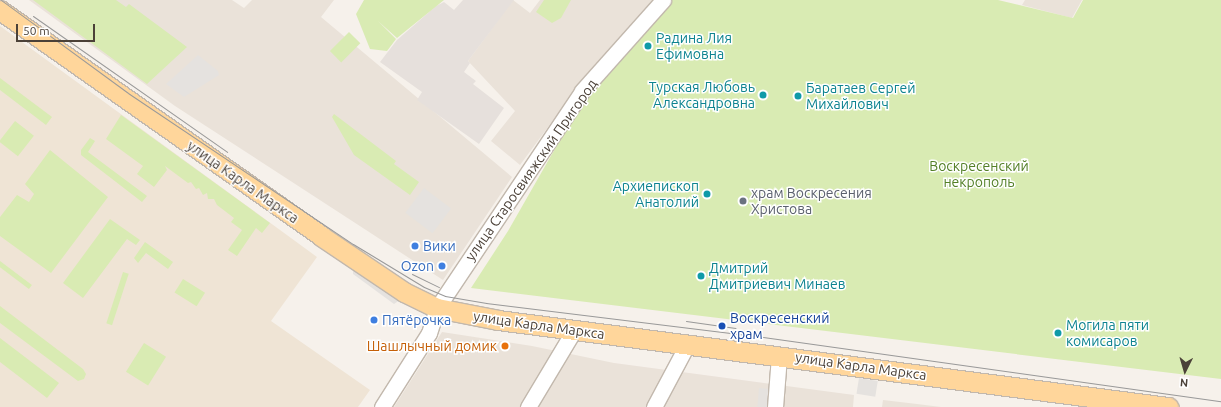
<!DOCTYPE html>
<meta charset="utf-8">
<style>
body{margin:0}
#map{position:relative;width:1221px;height:407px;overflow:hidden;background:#f6f1eb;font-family:Ubuntu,sans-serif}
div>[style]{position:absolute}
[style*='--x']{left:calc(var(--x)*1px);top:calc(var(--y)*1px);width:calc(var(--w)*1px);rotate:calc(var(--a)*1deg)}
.residential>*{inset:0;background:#eae2d9}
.industrial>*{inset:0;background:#e6e0dc}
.education>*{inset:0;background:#efe4d5}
.green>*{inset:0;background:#d9ebb3;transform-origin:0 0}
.parking>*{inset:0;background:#e5e2df;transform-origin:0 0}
.roads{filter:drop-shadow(1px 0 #c2b8ad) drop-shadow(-1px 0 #c2b8ad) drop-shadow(0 1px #c2b8ad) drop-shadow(0 -1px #c2b8ad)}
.minor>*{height:15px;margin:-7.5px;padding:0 7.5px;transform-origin:7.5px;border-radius:7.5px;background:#fff}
.major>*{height:19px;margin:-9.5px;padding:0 9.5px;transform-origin:9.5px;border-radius:9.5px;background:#ffd69b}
.tram>*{height:1px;margin:-0.5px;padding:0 0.5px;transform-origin:0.5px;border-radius:0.5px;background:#999}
.dots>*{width:11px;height:11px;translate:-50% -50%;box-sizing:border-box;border:2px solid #fff;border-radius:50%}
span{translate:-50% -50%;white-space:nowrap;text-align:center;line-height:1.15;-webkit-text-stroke:3px #fff;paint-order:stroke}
.culture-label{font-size:14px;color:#0d838f}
.left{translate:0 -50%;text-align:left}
.right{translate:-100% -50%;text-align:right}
.park-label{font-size:14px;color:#548028}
.street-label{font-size:14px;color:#4b4138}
.worship-label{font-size:14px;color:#5b616d}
.shop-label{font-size:14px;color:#366cbe}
.transit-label{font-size:14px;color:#164399}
.food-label{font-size:14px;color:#c56008}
.north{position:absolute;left:1165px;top:351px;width:40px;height:40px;-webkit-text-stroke:3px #fff;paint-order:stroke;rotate:185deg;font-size:11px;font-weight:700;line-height:16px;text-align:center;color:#4b4138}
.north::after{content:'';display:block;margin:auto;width:14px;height:18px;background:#4b4138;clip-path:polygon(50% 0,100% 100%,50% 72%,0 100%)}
.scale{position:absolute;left:16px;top:24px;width:79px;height:18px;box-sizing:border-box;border:2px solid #4b4138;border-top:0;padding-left:5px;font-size:12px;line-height:14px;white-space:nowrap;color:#4b4138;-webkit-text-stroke:3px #fff;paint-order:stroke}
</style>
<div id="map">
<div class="residential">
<i style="clip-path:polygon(29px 0,232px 0,244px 8px,252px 0,334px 0,321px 17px,512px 177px,443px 280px,175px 106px)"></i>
<i style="clip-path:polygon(513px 0,530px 13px,540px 0,653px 0,591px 69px,520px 165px,491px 141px,515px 111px,468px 61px)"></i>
<i style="clip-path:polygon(1025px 0,1082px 0,1072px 18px,1022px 5px)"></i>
<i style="clip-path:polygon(442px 332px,532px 346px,614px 363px,854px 395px,853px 407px,394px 407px)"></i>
<i style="clip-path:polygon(883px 400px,917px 404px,941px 407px,882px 407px)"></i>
</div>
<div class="industrial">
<i style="clip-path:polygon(463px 0,514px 0,468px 61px,470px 63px,464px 72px,476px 81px,473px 84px,504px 108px,479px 144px,417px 100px,422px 92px,380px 62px,397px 40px,436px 6px,444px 2px,454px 10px)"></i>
</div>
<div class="education">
<i style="clip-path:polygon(0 26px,317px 257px,271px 321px,370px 390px,358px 407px,0 407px)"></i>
</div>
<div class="green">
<i style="clip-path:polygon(33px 0,116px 0,126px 7px,129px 4px,187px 47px,147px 84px)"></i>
<i style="clip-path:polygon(364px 0,444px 0,397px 38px,378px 21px,378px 7px,378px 21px,396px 39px,387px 51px,370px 49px,356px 14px)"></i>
<i style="clip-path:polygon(544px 0,571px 0,561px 18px,552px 23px,536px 12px)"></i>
<i style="clip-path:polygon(672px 0,998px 0,1073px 18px,1083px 0,1221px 0,1221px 379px,471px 288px,508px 231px,576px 112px)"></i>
<i style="left:349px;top:32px;width:16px;height:27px;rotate:45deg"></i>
<i style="clip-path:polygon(0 78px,52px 117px,46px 125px,0 90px)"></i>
<i style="clip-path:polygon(334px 114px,396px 161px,394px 164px,419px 182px,410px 195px,354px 155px,332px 117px)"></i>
<i style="clip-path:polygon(121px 115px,270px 223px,262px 233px,256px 228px,237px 256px,228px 250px,242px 230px,231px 222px,234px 218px,217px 205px,214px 199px,208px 199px,207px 193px,203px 195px,199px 188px,196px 189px,191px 182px,188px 183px,165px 166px,167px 170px,154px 187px,137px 174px,143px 166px,106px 139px)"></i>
<i style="left:15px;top:121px;width:24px;height:26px;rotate:38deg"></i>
<i style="clip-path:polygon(90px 138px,95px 141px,88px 152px,147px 196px,142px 202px,81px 155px,81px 150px)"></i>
<i style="clip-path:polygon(50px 150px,108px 197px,51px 273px,0 236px,0 217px,17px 195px,29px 202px,34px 194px,25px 184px)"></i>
<i style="clip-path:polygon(110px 219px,140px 240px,136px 245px,127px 239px,83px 298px,63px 283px)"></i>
<i style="clip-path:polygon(145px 242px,173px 262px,168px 269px,146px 253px,138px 263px,134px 258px)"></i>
<i style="left:0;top:261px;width:40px;height:5px;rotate:37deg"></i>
<i style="left:123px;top:272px;width:6px;height:54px;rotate:18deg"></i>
<i style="left:183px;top:279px;width:26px;height:16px;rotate:32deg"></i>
<i style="clip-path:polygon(0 306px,83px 369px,86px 374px,84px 379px,78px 381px,0 323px)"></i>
<i style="clip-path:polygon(0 338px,59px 383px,47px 398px,0 362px)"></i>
<i style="left:144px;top:343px;width:26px;height:34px;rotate:32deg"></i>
</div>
<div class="parking">
<i style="clip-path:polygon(198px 55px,218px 71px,219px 75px,184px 97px,166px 84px)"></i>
<i style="left:424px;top:188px;width:34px;height:31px;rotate:37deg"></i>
<i style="clip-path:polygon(353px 266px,400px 300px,394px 304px,353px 274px)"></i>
<i style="left:859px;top:378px;width:19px;height:16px;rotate:9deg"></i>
<i style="left:759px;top:388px;width:11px;height:19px;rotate:5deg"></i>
</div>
<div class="roads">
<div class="minor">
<i style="--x:382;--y:407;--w:88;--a:-57.6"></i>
<i style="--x:429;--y:333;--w:26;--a:-72"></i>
<i style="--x:437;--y:308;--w:261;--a:-56.2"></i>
<i style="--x:582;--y:91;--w:122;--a:-48.3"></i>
<i style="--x:528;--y:407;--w:90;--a:-59.1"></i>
<i style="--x:654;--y:407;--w:70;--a:-62"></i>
<i style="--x:775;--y:407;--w:51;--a:-85.5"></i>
</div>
<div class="major">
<i style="--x:0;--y:10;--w:393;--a:35.1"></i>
<i style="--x:321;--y:236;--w:100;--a:34"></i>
<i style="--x:404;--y:292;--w:37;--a:26"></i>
<i style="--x:437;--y:308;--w:62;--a:11.1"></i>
<i style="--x:498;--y:320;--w:676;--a:7.4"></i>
</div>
</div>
<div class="tram">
<i style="--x:1;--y:0;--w:157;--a:36.2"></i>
<i style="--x:128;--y:93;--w:271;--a:33.9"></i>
<i style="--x:353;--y:244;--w:83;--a:31.2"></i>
<i style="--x:424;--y:287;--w:23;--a:23"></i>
<i style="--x:445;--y:296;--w:42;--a:9.7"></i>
<i style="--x:486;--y:303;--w:279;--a:7"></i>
<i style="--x:763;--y:337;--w:462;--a:8"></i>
<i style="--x:33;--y:16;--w:237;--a:35"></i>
<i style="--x:412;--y:274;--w:30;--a:26"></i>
<i style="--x:686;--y:321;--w:50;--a:8"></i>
</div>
<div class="dots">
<i style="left:648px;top:46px;background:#0f9aa8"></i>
<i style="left:763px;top:95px;background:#0f9aa8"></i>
<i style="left:798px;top:96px;background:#0f9aa8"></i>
<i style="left:707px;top:194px;background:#0f9aa8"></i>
<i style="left:743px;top:201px;background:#6b7280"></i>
<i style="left:415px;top:246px;background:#3f7fe0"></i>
<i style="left:442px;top:266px;background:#3f7fe0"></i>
<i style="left:701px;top:276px;background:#0f9aa8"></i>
<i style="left:374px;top:320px;background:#3f7fe0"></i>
<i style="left:722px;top:326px;background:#1a4fb4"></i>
<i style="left:1058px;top:333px;background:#0f9aa8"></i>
<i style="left:505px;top:346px;background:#e8710a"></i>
</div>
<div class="culture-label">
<span class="left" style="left:656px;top:46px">Радина Лия<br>Ефимовна</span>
<span class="right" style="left:755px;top:95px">Турская Любовь<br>Александровна</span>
<span class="left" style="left:806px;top:96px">Баратаев Сергей<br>Михайлович</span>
<span class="right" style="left:699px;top:194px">Архиепископ<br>Анатолий</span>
<span class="left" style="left:709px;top:276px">Дмитрий<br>Дмитриевич Минаев</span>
<span class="left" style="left:1066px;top:333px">Могила пяти<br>комисаров</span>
</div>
<div class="park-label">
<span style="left:979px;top:174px">Воскресенский<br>некрополь</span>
</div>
<div class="street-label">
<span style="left:531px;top:170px;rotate:-55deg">улица Старосвияжский Пригород</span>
<span style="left:243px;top:182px;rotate:35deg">улица Карла Маркса</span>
<span style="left:539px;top:325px;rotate:8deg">улица Карла Маркса</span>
<span style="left:861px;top:366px;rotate:8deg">улица Карла Маркса</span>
</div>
<div class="worship-label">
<span class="left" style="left:751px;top:201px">храм Воскресения<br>Христова</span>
</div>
<div class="shop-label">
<span class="left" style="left:423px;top:246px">Вики</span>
<span class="right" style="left:434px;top:266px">Ozon</span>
<span class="left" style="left:382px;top:320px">Пятёрочка</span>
</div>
<div class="transit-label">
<span class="left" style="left:730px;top:326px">Воскресенский<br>храм</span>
</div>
<div class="food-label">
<span class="right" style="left:497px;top:346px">Шашлычный домик</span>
</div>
<div class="north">N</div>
<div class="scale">50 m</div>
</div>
